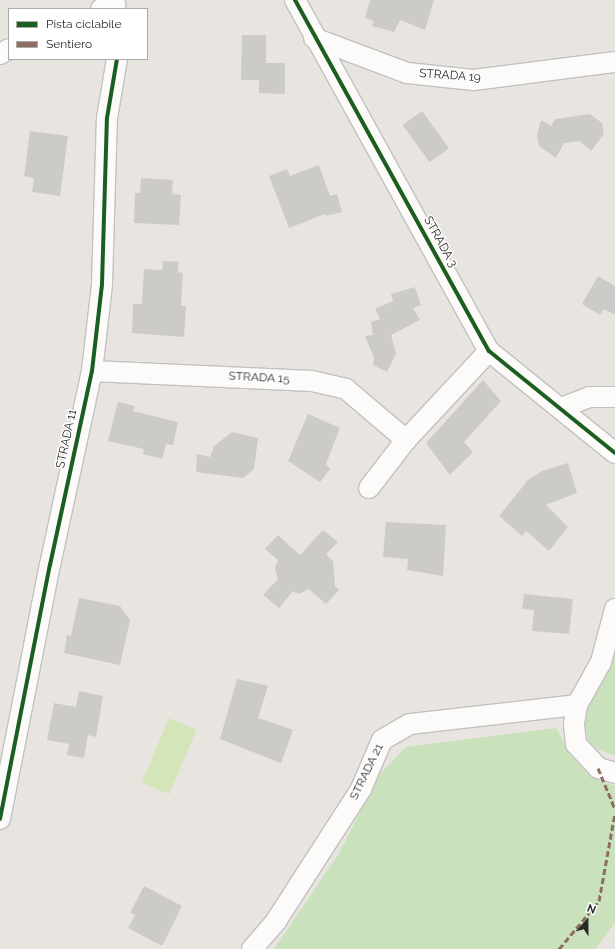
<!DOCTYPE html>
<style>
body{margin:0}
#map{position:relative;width:615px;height:949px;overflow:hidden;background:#e8e5e0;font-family:Raleway,sans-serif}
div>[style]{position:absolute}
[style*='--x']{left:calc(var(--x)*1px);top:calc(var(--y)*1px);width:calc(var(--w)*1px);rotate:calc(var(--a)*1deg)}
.green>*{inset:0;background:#cae2bb}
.pitch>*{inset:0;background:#d4e5ba;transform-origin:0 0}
.building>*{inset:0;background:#cdcbc7;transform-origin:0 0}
.roads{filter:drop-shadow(1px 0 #c2c1c1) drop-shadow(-1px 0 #c2c1c1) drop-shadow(0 1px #c2c1c1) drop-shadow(0 -1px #c2c1c1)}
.minor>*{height:20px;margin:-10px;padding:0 10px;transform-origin:10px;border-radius:10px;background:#fcfbfa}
.quiet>*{height:3px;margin-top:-1.5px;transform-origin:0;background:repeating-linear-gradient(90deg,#8d6e63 0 6px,transparent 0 9px)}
.cycleway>*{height:4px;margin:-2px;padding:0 2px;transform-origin:2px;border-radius:2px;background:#1b5e20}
span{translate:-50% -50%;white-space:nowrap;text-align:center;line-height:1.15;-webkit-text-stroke:3px #fff;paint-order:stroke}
.street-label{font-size:12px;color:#2a2a2a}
.legend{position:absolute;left:8px;top:8px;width:140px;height:52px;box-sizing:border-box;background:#fff;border:1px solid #aaa;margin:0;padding:5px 7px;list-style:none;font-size:12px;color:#2a2a2a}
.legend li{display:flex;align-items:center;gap:8px;height:20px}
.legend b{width:20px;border:1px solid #aaa}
.north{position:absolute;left:567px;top:901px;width:40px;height:40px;-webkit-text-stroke:3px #fff;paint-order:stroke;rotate:21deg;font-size:11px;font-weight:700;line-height:16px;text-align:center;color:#2a2a2a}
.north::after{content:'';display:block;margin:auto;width:14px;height:18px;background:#2a2a2a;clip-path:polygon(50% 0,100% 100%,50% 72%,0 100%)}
</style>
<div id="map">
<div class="green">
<i style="clip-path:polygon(615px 637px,615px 756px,597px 749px,588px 741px,584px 719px)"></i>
<i style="clip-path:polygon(556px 728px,571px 756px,592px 778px,615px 786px,615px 923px,595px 949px,274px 949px,338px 855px,380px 774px,406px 747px)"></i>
</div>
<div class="pitch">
<i style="left:169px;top:718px;width:30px;height:70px;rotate:23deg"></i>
</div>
<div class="building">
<i style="clip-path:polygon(370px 0,434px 0,425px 30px,400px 20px,394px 32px,372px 26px,374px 21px,365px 18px)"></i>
<i style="clip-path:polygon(242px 35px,266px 35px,266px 63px,285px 63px,285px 94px,259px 93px,259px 80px,241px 80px)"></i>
<i style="left:422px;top:111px;width:46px;height:24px;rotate:54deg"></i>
<i style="clip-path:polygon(590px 114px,602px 123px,604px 134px,591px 151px,579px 141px,564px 143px,556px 158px,539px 146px,537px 135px,541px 120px,551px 126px,555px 119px)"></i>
<i style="clip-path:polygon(30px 131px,68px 136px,60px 196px,32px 192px,34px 178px,24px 176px)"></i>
<i style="clip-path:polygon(319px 165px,330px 196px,337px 194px,342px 212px,326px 216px,325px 214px,289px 228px,269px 176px,287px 169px,290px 176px)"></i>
<i style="clip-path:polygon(141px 178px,173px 180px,172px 194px,181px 195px,179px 225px,134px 223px,135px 193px,140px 193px)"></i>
<i style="clip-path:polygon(163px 261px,179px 262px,178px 272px,183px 273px,181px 306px,186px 306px,184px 337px,132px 333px,133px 304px,142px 304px,144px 269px,162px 270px)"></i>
<i style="clip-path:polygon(598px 276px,615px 286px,615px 315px,604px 309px,600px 315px,582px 304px)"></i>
<i style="clip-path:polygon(415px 287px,421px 305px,413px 308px,420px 320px,391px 335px,396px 354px,387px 372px,373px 365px,374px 358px,365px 336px,373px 335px,371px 322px,380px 319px,375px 309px,393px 301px,391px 294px)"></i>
<i style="clip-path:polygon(483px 380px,501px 401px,464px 442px,473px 452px,450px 475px,426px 443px)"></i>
<i style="clip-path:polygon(118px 402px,135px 406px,133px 411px,178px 422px,173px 445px,166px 444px,162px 459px,143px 454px,144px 449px,108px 441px)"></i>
<i style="clip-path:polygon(308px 414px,340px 428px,326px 464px,330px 469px,320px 482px,288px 461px)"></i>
<i style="clip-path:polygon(232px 432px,258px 438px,254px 469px,243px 478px,196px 472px,197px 454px,210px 457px,214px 446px)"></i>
<i style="clip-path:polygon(568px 463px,577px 493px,546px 505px,568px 527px,549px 551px,526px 531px,522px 536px,499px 516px,528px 480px,542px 471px)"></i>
<i style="clip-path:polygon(386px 522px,446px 525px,443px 576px,407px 570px,408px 559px,383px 557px)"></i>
<i style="clip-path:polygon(323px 530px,338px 542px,326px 554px,333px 561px,335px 586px,339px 590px,326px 604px,309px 589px,299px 594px,293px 591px,279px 608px,263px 595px,278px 579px,275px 568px,278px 560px,265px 549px,278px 535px,300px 555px)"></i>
<i style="clip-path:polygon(524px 594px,573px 599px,569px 634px,532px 631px,534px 610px,522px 609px)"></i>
<i style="clip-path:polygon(79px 598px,120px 606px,130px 620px,120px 665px,64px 653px,67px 635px,71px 636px)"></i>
<i style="clip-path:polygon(237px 679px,268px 686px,258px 718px,293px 730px,281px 763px,220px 739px)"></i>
<i style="clip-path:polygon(79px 691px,103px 696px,96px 737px,88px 735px,84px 758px,67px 755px,69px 744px,47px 740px,54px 703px,76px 707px)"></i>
<i style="clip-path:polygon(144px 886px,182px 906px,162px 946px,128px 928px,135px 915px,130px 913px)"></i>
</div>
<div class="roads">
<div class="minor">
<i style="--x:295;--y:0;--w:401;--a:61.1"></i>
<i style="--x:489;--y:351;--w:162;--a:39"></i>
<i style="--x:101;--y:9;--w:15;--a:-16"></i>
<i style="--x:314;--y:38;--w:99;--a:20.6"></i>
<i style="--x:407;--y:73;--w:67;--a:6"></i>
<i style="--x:474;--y:80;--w:142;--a:-7.3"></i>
<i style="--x:0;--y:54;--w:10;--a:-29"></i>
<i style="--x:92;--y:371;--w:220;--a:2.6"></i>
<i style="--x:312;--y:381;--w:35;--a:13"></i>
<i style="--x:346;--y:389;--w:79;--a:40.4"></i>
<i style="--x:561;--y:408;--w:30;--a:-21"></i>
<i style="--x:589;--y:397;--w:26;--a:0"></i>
<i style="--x:369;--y:488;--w:61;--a:-52.4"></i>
<i style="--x:406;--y:440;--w:122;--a:-47"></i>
<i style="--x:615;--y:609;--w:55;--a:104.8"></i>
<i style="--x:601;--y:662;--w:49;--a:119.2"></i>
<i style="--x:577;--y:705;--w:20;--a:99"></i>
<i style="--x:574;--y:725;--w:19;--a:84"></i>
<i style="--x:576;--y:744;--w:33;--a:47"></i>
<i style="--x:598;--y:768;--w:18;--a:16"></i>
<i style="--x:0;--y:819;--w:259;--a:-78.9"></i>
<i style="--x:50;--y:565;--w:198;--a:-77.8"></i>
<i style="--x:92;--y:371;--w:88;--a:-83.4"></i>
<i style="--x:102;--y:284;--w:166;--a:-88.3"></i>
<i style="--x:107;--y:118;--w:60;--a:-80.4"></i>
<i style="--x:252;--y:949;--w:37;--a:-49"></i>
<i style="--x:276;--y:921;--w:157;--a:-57.2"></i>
<i style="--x:361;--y:789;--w:53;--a:-66.8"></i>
<i style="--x:382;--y:740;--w:32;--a:-30"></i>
<i style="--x:410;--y:724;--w:168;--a:-6.5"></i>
</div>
</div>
<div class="quiet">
<i style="--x:598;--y:768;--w:44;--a:67.5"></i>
<i style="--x:559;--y:949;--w:62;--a:-50.2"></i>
<i style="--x:599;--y:901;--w:89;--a:-79.7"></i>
</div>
<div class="cycleway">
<i style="--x:295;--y:0;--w:401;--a:61.1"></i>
<i style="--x:489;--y:351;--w:162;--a:39"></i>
<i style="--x:0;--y:819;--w:259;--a:-78.9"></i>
<i style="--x:50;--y:565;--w:198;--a:-77.8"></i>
<i style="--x:92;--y:371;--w:88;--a:-83.4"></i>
<i style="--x:102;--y:284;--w:166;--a:-88.3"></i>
<i style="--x:107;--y:118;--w:60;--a:-80.4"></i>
</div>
<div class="street-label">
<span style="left:450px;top:76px;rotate:4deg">STRADA 19</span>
<span style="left:440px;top:242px;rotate:61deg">STRADA 3</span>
<span style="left:259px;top:378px;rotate:3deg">STRADA 15</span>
<span style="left:67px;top:439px;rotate:-78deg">STRADA 11</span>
<span style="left:367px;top:772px;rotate:-64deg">STRADA 21</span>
</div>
<ul class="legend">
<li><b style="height:5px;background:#1b5e20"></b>Pista ciclabile</li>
<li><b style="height:5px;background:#8d6e63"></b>Sentiero</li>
</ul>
<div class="north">N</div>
</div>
